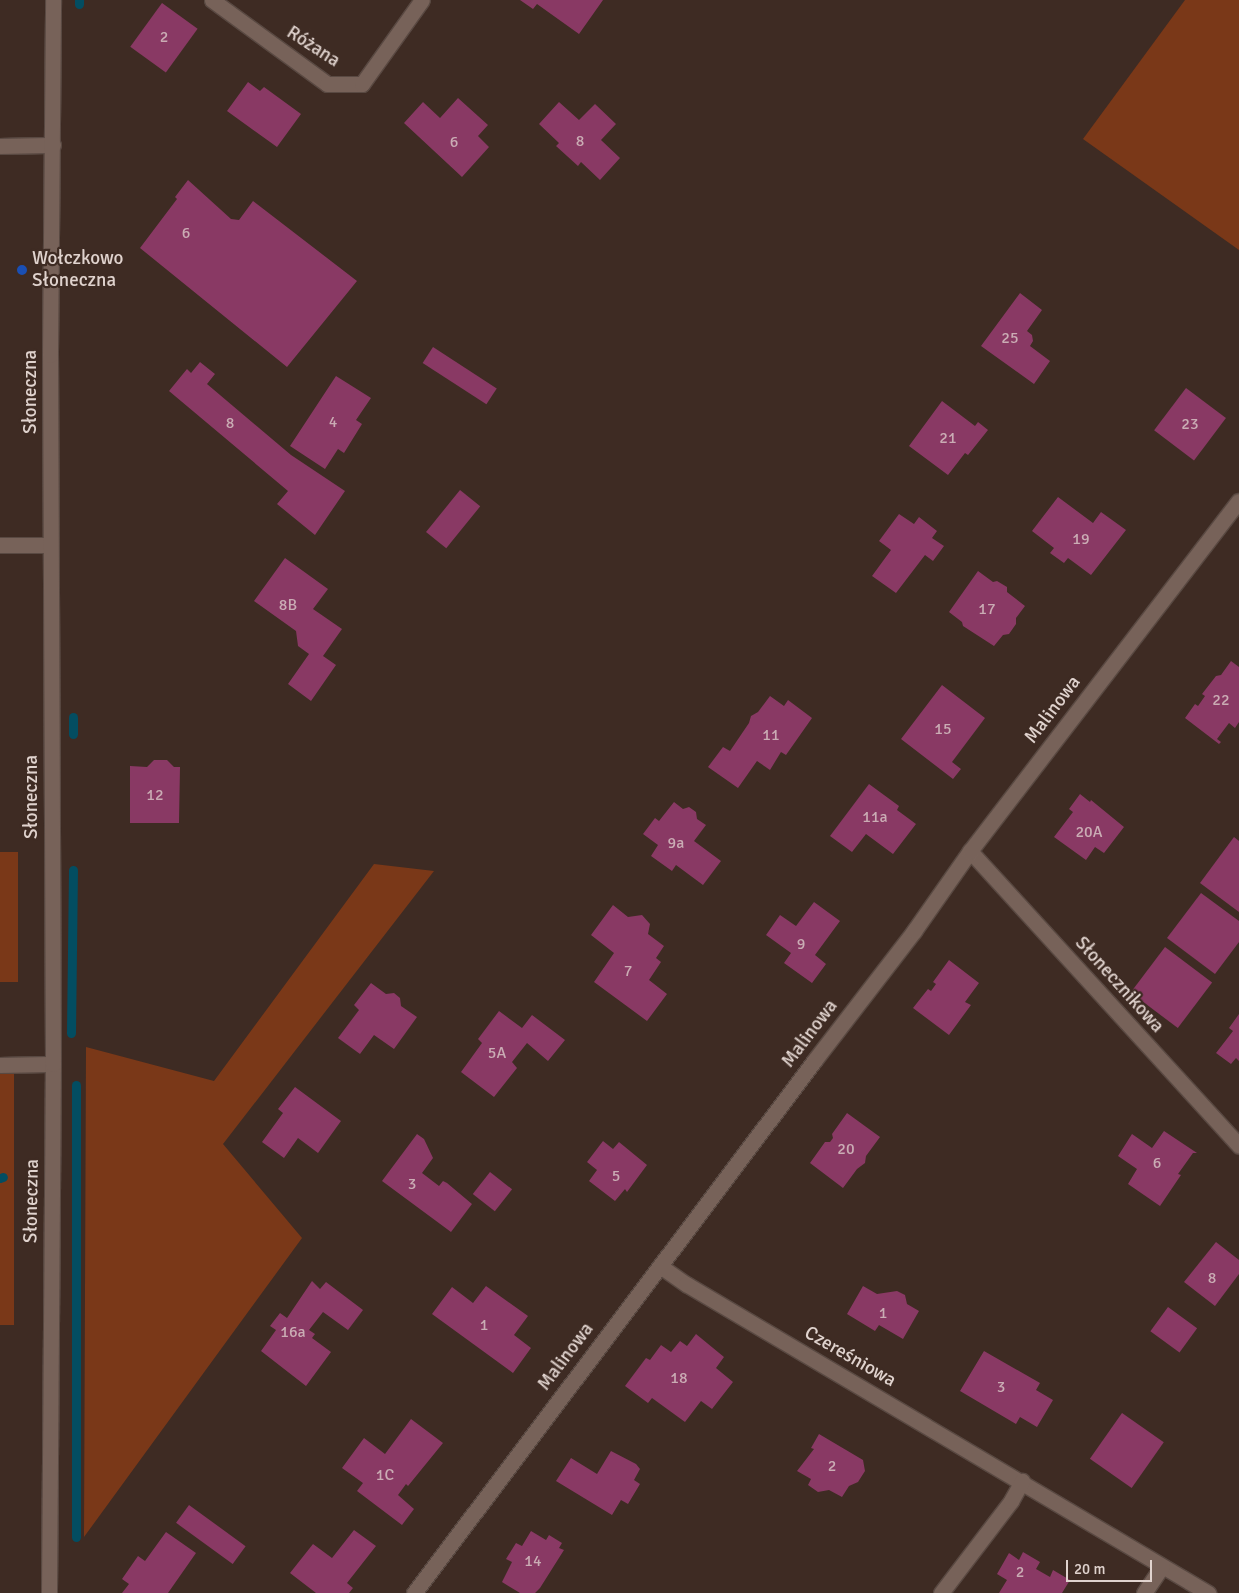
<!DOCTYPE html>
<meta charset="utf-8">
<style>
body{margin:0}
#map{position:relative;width:1239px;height:1593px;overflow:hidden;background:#3e2b23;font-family:Signika,sans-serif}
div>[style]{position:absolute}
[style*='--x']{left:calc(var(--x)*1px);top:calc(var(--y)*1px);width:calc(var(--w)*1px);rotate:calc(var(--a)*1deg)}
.green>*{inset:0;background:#7a3818;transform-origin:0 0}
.stream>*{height:9px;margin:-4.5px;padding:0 4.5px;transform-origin:4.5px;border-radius:4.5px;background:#034d61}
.building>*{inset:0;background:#893964;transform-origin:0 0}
.roads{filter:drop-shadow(1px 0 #594942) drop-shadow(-1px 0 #594942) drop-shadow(0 1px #594942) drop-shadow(0 -1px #594942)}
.minor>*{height:15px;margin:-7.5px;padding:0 7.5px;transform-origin:7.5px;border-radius:7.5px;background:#776259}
.dots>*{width:14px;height:14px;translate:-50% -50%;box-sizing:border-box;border:2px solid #3e2b23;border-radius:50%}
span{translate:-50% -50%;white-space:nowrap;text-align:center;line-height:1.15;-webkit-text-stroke:4.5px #3e2b23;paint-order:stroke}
.number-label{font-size:16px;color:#caacb4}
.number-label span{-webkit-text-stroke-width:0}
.street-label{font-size:19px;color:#e0d3ce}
.poi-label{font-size:19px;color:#e0d3ce}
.left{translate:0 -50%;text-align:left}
.scale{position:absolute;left:1066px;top:1560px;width:86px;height:22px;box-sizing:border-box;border:2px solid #e0d3ce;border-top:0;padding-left:6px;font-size:15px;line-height:18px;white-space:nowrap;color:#e0d3ce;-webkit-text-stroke:4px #3e2b23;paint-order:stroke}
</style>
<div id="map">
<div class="green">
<i style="clip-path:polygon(1185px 0,1239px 0,1239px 250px,1083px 139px)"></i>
<i style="left:0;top:852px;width:18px;height:130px"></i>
<i style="clip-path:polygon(374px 864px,434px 871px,223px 1144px,302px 1238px,84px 1537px,86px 1047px,214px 1081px)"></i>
<i style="left:0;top:1074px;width:14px;height:251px"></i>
</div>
<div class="stream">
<i style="--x:79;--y:0;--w:4;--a:90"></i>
<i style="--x:73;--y:717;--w:17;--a:90"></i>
<i style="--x:71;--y:1033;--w:163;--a:-89.3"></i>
<i style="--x:76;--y:1085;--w:452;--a:90"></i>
<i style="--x:0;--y:1178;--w:3;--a:-18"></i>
</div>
<div class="building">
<i style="clip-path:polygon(520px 0,603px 0,579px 34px,537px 4px,533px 9px)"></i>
<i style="left:162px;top:3px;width:44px;height:54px;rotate:36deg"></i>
<i style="clip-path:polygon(248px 82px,260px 91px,264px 87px,301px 114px,277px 147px,227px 111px)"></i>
<i style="clip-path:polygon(458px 98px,488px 125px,478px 136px,489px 147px,462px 177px,404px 123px,423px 102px,440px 118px)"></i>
<i style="clip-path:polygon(559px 102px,579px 120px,595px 104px,616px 124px,601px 140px,620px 158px,600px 180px,581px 162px,578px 166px,556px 146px,559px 143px,539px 124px)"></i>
<i style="clip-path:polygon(188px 180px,231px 219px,239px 220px,253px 201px,357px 281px,287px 367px,140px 248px,177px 199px,175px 197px)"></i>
<i style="clip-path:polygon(1020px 293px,1042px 310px,1027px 331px,1032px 335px,1033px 341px,1030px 346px,1050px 361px,1034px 384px,981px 346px)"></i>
<i style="left:433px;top:347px;width:76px;height:19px;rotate:33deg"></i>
<i style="clip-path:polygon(200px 362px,215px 374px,207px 384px,291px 455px,345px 491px,315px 535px,277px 504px,288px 491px,169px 391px,187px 369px,191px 373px)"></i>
<i style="clip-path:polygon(336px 376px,371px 398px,356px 420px,362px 424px,344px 453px,338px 449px,325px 469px,290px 446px)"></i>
<i style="left:1186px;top:388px;width:50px;height:53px;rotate:37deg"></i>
<i style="clip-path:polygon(942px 401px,975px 426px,978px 422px,988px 430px,968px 455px,965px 453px,948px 475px,909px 446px)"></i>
<i style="left:460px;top:490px;width:26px;height:54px;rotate:39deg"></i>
<i style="clip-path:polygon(1058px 497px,1093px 523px,1101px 512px,1126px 530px,1091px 575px,1068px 558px,1064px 563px,1050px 553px,1054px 548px,1032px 531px)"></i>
<i style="clip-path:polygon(899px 514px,914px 524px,919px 517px,937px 531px,932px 538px,944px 546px,933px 561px,925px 555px,896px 593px,872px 576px,891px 550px,879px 541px)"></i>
<i style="clip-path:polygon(285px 558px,328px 589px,313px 609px,342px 629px,323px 656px,336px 665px,311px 701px,288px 684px,309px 654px,298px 646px,296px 631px,254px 601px)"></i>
<i style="clip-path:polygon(978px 571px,993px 582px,997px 581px,1007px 587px,1007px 592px,1025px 606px,1016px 618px,1016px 624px,1009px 634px,1003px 635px,994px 646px,963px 626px,962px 622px,949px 612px)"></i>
<i style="clip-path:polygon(1231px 661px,1239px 667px,1239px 722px,1235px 728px,1229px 723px,1217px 739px,1221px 742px,1219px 744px,1185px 718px,1195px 704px,1198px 706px,1205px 696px,1202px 694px,1216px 676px,1221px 675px)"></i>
<i style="clip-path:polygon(942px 685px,985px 718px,952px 762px,961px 769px,953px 779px,901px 739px)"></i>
<i style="clip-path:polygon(770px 696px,784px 706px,788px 700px,812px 718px,786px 755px,781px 752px,770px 770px,757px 761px,738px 788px,708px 767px,723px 747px,730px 751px,749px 723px,751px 716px,758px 712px)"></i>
<i style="clip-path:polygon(154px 760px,167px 760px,174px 767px,180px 767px,179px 823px,130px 823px,130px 766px,147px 767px)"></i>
<i style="clip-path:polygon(869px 784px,899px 806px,897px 810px,916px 824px,893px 854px,866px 834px,852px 852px,830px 836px)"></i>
<i style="clip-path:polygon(1080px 794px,1090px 802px,1091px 800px,1124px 827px,1104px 853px,1095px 847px,1086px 860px,1054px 837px,1073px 812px,1069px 809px)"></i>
<i style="clip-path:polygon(674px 802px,683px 809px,689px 807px,696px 812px,697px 819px,706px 825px,694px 841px,721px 861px,703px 885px,676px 865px,672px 871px,651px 856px,658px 845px,643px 834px,655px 818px,659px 821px)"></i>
<i style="clip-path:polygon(1234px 837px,1239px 841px,1239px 912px,1200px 883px)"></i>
<i style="clip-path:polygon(1201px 893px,1239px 921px,1239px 942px,1215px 974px,1167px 938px)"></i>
<i style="clip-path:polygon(814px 902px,840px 921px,815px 955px,826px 964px,812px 983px,784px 963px,791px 953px,766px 935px,780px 915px,796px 926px)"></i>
<i style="clip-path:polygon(613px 905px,628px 917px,642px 915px,650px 924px,648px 934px,664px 946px,656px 958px,661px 962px,649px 980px,667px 994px,647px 1021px,594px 982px,614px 953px,591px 935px)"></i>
<i style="left:1165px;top:947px;width:59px;height:57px;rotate:37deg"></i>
<i style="clip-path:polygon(949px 960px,979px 983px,965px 1002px,971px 1005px,949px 1035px,913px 1008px,928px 989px,931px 991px,936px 984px,933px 982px)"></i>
<i style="clip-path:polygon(371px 983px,386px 994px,394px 993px,400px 998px,401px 1006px,417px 1017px,394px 1049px,374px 1035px,360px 1054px,338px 1038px,359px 1010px,354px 1005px)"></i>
<i style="clip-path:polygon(499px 1011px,522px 1028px,532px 1015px,565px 1040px,548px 1061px,527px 1043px,512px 1062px,517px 1068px,494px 1097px,461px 1072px,482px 1043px,478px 1039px)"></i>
<i style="clip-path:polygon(1239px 1014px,1239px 1061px,1236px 1058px,1231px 1064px,1216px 1053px,1233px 1031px,1229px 1028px)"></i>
<i style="clip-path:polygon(295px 1087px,341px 1121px,318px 1153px,298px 1138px,284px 1158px,262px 1142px,283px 1113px,278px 1109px)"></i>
<i style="clip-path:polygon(847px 1113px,880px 1137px,866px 1156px,865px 1163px,857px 1169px,843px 1188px,810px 1163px,825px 1142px,830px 1142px,833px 1138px,832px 1134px)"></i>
<i style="clip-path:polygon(1164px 1131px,1197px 1153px,1193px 1153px,1178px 1174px,1181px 1175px,1160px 1206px,1128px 1184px,1137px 1169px,1118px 1156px,1132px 1134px,1152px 1148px)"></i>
<i style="clip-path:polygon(417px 1134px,424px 1139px,433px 1158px,422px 1173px,439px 1186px,443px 1181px,447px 1183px,472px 1204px,451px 1232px,382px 1181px)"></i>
<i style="clip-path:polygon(603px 1141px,613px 1149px,619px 1142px,647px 1165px,627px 1192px,625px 1189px,615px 1201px,589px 1181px,597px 1170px,587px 1162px)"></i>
<i style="left:490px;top:1172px;width:28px;height:28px;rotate:38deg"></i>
<i style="clip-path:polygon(1216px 1242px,1239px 1260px,1239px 1274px,1215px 1306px,1184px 1282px)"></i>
<i style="clip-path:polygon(312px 1281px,320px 1289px,326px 1282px,363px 1310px,348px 1330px,323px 1312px,309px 1330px,315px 1334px,312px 1338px,331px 1352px,306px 1386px,261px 1351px,276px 1330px,270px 1326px,280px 1313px,287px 1318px)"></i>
<i style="clip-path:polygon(486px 1286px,528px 1316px,514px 1335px,531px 1348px,513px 1373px,432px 1314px,452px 1287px,473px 1303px)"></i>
<i style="clip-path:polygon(863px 1286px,877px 1294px,897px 1291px,905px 1295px,907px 1304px,919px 1311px,903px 1339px,879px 1325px,875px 1331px,847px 1314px)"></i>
<i style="left:1168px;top:1307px;width:36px;height:30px;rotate:36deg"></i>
<i style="clip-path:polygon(696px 1334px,724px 1357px,716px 1368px,733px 1382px,712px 1409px,701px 1401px,685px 1422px,652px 1398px,648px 1403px,625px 1386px,646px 1358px,650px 1360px,661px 1345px,671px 1352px,680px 1341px,687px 1346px)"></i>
<i style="clip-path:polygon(984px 1351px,1040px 1383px,1036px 1390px,1053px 1400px,1037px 1427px,1020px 1417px,1016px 1424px,960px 1391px)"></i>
<i style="left:1122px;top:1413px;width:51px;height:56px;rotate:35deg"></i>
<i style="clip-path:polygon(411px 1419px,443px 1443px,408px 1486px,406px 1484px,398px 1495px,414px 1509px,402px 1525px,357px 1491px,363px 1483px,342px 1468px,364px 1438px,385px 1454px)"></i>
<i style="clip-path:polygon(819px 1434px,863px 1460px,865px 1471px,858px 1482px,849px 1486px,842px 1497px,829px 1490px,818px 1492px,808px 1485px,811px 1479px,797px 1471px,814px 1449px,811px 1448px)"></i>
<i style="clip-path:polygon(611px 1451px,636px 1464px,640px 1469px,634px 1480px,640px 1484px,628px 1504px,621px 1500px,612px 1515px,556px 1481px,571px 1458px,597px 1474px)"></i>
<i style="left:189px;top:1505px;width:70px;height:22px;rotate:36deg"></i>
<i style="clip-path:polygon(354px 1530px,376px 1546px,347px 1583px,353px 1588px,349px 1593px,316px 1593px,290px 1573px,313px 1544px,332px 1558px)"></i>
<i style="clip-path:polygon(531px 1531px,546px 1540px,549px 1535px,562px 1543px,559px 1548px,564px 1550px,540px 1588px,535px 1593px,520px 1593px,502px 1582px,512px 1562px,506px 1559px,516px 1543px,522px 1546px)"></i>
<i style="clip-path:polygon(166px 1532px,196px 1553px,168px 1593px,122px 1593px,129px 1584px,122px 1579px,138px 1556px,145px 1561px)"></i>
<i style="clip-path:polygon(1023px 1552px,1040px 1562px,1036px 1569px,1050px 1577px,1053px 1570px,1070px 1580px,1062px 1593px,999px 1593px,1007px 1580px,997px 1574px,1009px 1553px,1019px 1560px)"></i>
</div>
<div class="roads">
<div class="minor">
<i style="--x:212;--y:0;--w:142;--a:36.1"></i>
<i style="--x:327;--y:84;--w:35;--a:0"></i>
<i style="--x:362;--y:84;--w:103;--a:-54.5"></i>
<i style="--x:0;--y:146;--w:53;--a:-1.1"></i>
<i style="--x:0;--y:545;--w:50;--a:0"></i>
<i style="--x:970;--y:851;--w:399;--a:47.6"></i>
<i style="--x:0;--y:1065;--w:53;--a:-1.1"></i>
<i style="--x:660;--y:1266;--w:32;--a:35"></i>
<i style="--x:686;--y:1284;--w:607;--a:30.62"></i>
<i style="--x:49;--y:1593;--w:529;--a:-89.57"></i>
<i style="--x:53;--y:1064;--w:709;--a:-90.24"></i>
<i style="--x:50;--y:355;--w:355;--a:-89.5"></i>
<i style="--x:414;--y:1593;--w:666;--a:-53.06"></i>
<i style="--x:814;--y:1061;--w:164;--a:-52.4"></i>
<i style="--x:914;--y:931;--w:98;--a:-55"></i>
<i style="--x:970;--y:851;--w:441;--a:-52.5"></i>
<i style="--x:941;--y:1593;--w:116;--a:-52.7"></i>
<i style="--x:1011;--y:1501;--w:23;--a:-61"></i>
<i style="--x:1144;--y:1593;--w:32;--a:-56"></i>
</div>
</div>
<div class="dots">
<i style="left:22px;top:270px;background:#1a4fb4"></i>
</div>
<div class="number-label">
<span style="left:164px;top:37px">2</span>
<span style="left:580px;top:141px">8</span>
<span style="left:454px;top:142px">6</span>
<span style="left:186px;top:233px">6</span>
<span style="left:1010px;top:338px">25</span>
<span style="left:333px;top:422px">4</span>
<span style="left:230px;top:423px">8</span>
<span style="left:1190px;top:424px">23</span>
<span style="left:948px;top:438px">21</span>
<span style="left:1081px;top:539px">19</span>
<span style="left:288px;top:605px">8B</span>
<span style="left:987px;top:609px">17</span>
<span style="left:1221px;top:700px">22</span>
<span style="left:943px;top:729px">15</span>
<span style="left:771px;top:735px">11</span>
<span style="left:155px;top:795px">12</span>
<span style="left:875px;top:817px">11a</span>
<span style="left:1089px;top:832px">20A</span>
<span style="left:676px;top:843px">9a</span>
<span style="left:801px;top:944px">9</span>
<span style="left:628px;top:971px">7</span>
<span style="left:497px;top:1053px">5A</span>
<span style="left:846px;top:1149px">20</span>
<span style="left:1157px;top:1163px">6</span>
<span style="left:616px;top:1176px">5</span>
<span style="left:412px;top:1184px">3</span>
<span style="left:1212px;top:1278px">8</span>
<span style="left:883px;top:1313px">1</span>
<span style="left:484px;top:1325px">1</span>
<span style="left:293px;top:1332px">16a</span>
<span style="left:679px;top:1378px">18</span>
<span style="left:1001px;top:1387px">3</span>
<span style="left:832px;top:1466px">2</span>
<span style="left:385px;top:1475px">1C</span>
<span style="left:533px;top:1561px">14</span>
<span style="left:1020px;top:1572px">2</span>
</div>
<div class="street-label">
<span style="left:313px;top:47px;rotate:33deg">Różana</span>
<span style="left:31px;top:392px;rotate:-90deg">Słoneczna</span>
<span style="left:1053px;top:710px;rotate:-53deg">Malinowa</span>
<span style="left:32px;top:797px;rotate:-90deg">Słoneczna</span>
<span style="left:1119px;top:985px;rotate:48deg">Słonecznikowa</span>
<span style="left:810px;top:1034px;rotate:-53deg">Malinowa</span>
<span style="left:32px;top:1201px;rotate:-89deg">Słoneczna</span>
<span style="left:566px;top:1357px;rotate:-53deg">Malinowa</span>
<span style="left:850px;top:1357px;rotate:30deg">Czereśniowa</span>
</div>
<div class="poi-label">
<span class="left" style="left:32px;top:270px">Wołczkowo<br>Słoneczna</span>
</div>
<div class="scale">20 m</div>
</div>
